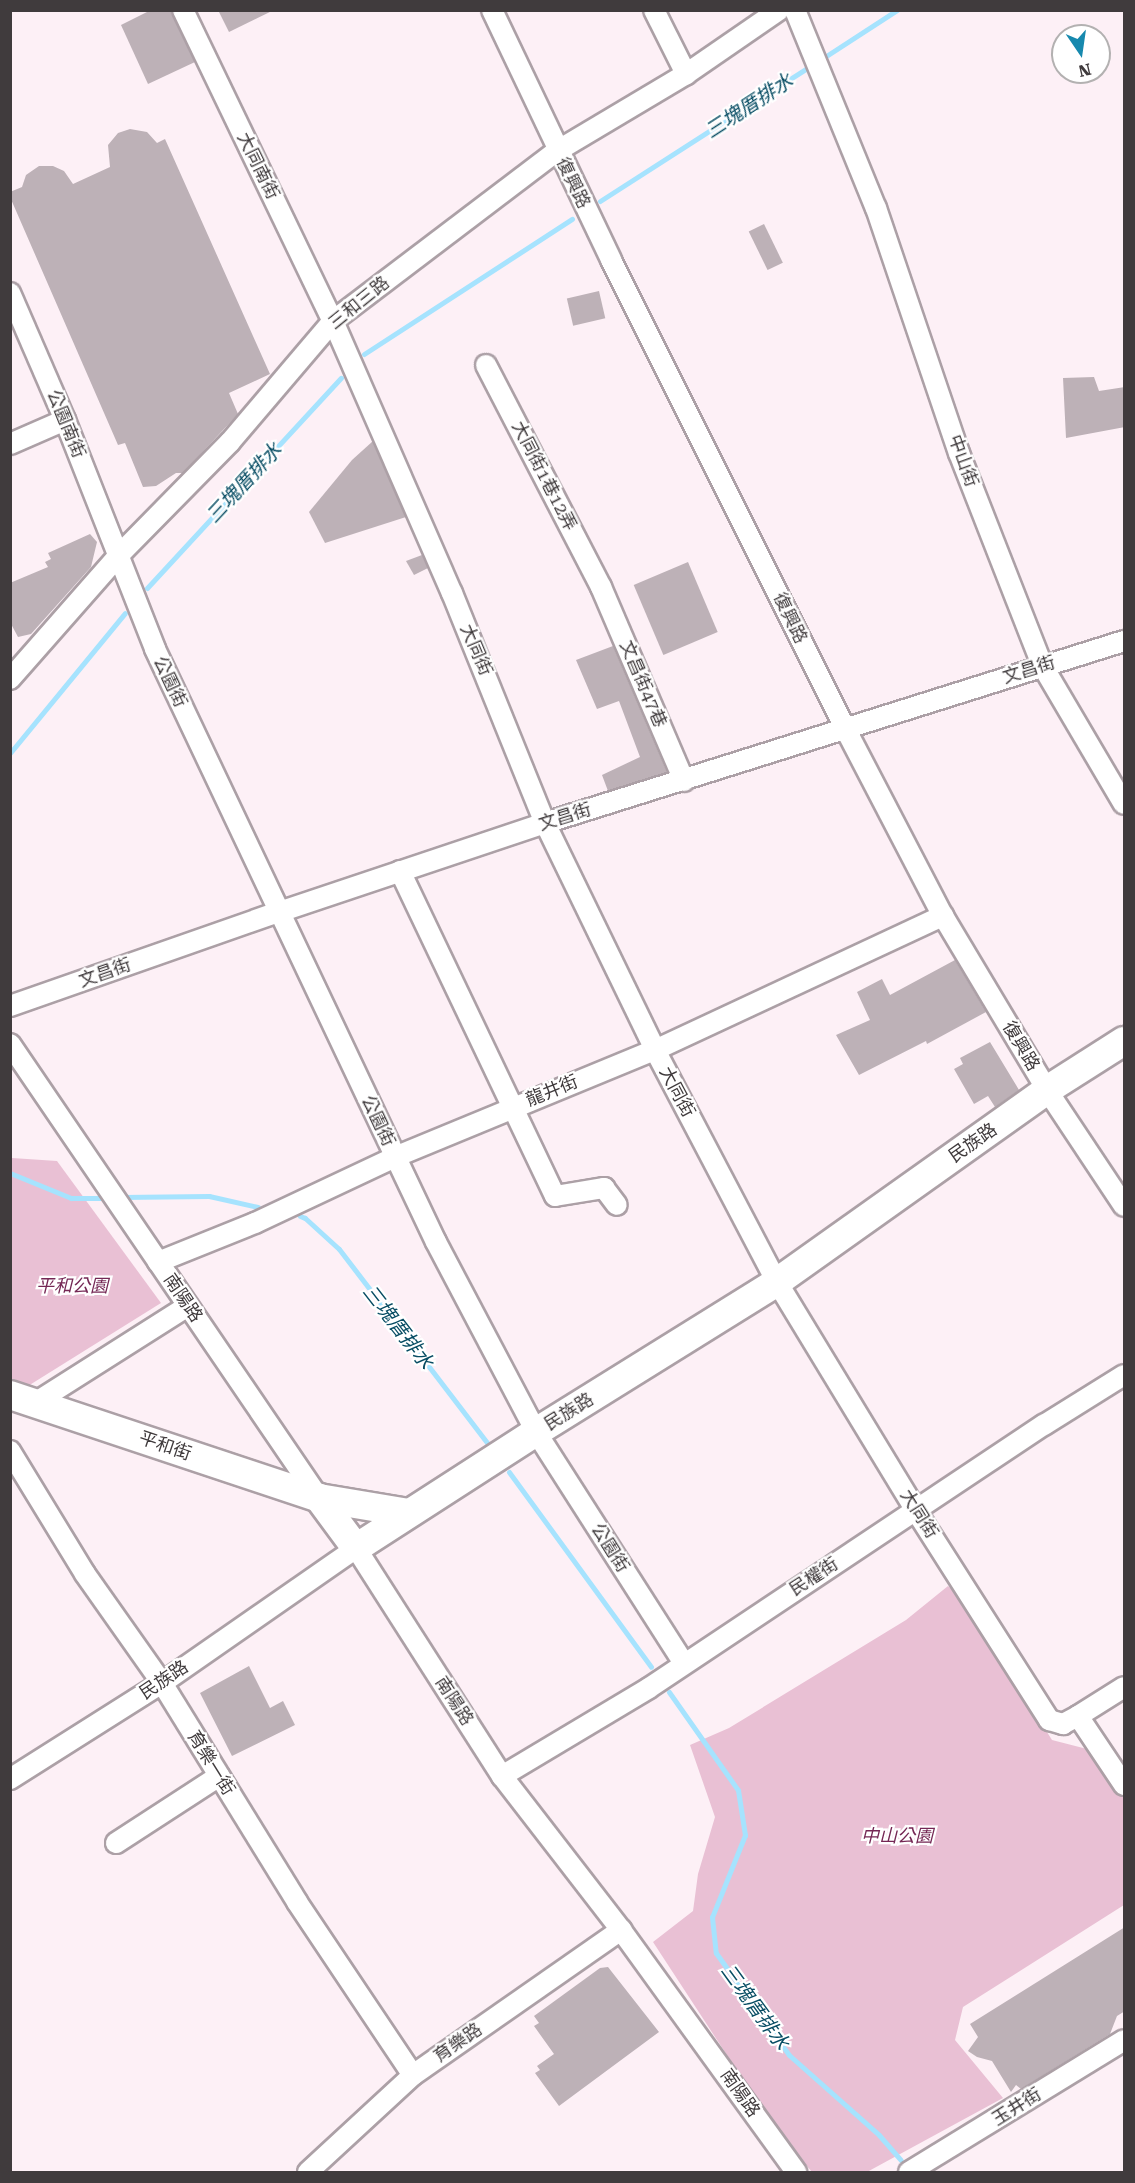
<!DOCTYPE html>
<meta charset="utf-8">
<style>
body{margin:0}
#map{position:relative;width:1135px;height:2183px;overflow:hidden;background:#fdf0f6;font-family:"Roboto Serif","Noto Sans TC",serif}
div>[style]{position:absolute}
[style*='--x']{left:calc(var(--x)*1px);top:calc(var(--y)*1px);width:calc(var(--w)*1px);rotate:calc(var(--a)*1deg)}
.green>*{inset:0;background:#e9c0d4}
.stream>*{height:5px;margin:-2.5px;padding:0 2.5px;transform-origin:2.5px;border-radius:2.5px;background:#a6e3fe}
.building>*{inset:0;background:#bdb1b7;transform-origin:0 0}
.roads{filter:drop-shadow(2px 0 #aca0a6) drop-shadow(-2px 0 #aca0a6) drop-shadow(0 2px #aca0a6) drop-shadow(0 -2px #aca0a6)}
.street>*{height:20px;margin:-10px;padding:0 10px;transform-origin:10px;border-radius:10px;background:#fff}
.secondary>*{height:28px;margin:-14px;padding:0 14px;transform-origin:14px;border-radius:14px;background:#fff}
span{translate:-50% -50%;white-space:nowrap;text-align:center;line-height:1.15;-webkit-text-stroke:4.5px #fff;paint-order:stroke}
.street-label{font-size:18px;color:#403b3d}
.park-label{font-size:18px;color:#742754;font-style:italic}
.water-label{font-size:20px;color:#074c63;font-style:italic}
.frame{position:absolute;inset:0;border:12px solid #403b3d;pointer-events:none}
.north{position:absolute;left:1051px;top:24px;width:60px;height:60px;box-sizing:border-box;background:#fff;border:2px solid #b3b1b1;border-radius:50%;rotate:167deg;font-size:16px;font-weight:700;line-height:24px;text-align:center;color:#403b3d}
.north::after{content:'';display:block;margin:auto;width:21px;height:27px;background:#1789ae;clip-path:polygon(50% 0,100% 100%,50% 72%,0 100%)}
</style>
<div id="map">
<div class="green">
<i style="clip-path:polygon(12px 1158px,57px 1161px,161px 1303px,20px 1391px,11px 1381px)"></i>
<i style="clip-path:polygon(948px 1586px,962px 1597px,1052px 1740px,1087px 1749px,1124px 1796px,1124px 1905px,963px 2007px,955px 2040px,1003px 2098px,867px 2172px,812px 2172px,772px 2124px,653px 1942px,693px 1911px,698px 1874px,715px 1817px,690px 1745px,729px 1728px,906px 1620px)"></i>
</div>
<div class="stream">
<i style="--x:820;--y:60;--w:92;--a:-33"></i>
<i style="--x:600;--y:201;--w:252;--a:-32.7"></i>
<i style="--x:364;--y:354;--w:248;--a:-33"></i>
<i style="--x:147;--y:588;--w:286;--a:-47.3"></i>
<i style="--x:10;--y:753;--w:181;--a:-50.6"></i>
<i style="--x:10;--y:1173;--w:66;--a:22.3"></i>
<i style="--x:71;--y:1198;--w:38;--a:0"></i>
<i style="--x:121;--y:1197;--w:88;--a:-0.7"></i>
<i style="--x:209;--y:1196;--w:50;--a:12.7"></i>
<i style="--x:300;--y:1216;--w:5;--a:22"></i>
<i style="--x:305;--y:1218;--w:46;--a:42.4"></i>
<i style="--x:339;--y:1249;--w:247;--a:52.6"></i>
<i style="--x:509;--y:1472;--w:241;--a:53.9"></i>
<i style="--x:669;--y:1692;--w:120;--a:54.9"></i>
<i style="--x:738;--y:1790;--w:46;--a:81.2"></i>
<i style="--x:745;--y:1835;--w:88;--a:111.9"></i>
<i style="--x:712;--y:1917;--w:36;--a:84"></i>
<i style="--x:716;--y:1953;--w:125;--a:54.4"></i>
<i style="--x:789;--y:2055;--w:120;--a:41.6"></i>
<i style="--x:879;--y:2135;--w:33;--a:49"></i>
</div>
<div class="building">
<i style="clip-path:polygon(151px 10px,171px 10px,195px 62px,148px 84px,121px 25px)"></i>
<i style="clip-path:polygon(218px 10px,274px 10px,229px 32px)"></i>
<i style="clip-path:polygon(130px 129px,147px 132px,157px 143px,165px 139px,270px 374px,229px 393px,238px 414px,183px 473px,176px 473px,156px 486px,143px 487px,125px 443px,118px 445px,10px 197px,10px 192px,22px 187px,26px 175px,39px 166px,53px 166px,64px 171px,73px 184px,110px 167px,108px 145px,118px 133px)"></i>
<i style="left:764px;top:224px;width:43px;height:17px;rotate:64deg"></i>
<i style="left:599px;top:291px;width:28px;height:33px;rotate:77deg"></i>
<i style="clip-path:polygon(1094px 377px,1099px 391px,1125px 387px,1125px 427px,1066px 438px,1063px 378px)"></i>
<i style="clip-path:polygon(373px 441px,406px 517px,325px 543px,309px 512px,352px 460px)"></i>
<i style="clip-path:polygon(90px 534px,97px 542px,91px 567px,31px 634px,18px 637px,10px 622px,10px 583px,48px 567px,45px 562px,51px 559px,48px 553px)"></i>
<i style="clip-path:polygon(422px 555px,428px 568px,414px 575px,406px 561px)"></i>
<i style="left:688px;top:562px;width:76px;height:59px;rotate:67deg"></i>
<i style="clip-path:polygon(613px 646px,667px 772px,608px 791px,602px 775px,640px 757px,619px 701px,597px 709px,576px 660px)"></i>
<i style="clip-path:polygon(955px 960px,986px 1012px,927px 1044px,926px 1041px,859px 1075px,836px 1035px,870px 1020px,857px 992px,882px 979px,890px 995px)"></i>
<i style="clip-path:polygon(990px 1042px,1019px 1090px,995px 1107px,988px 1096px,974px 1104px,954px 1069px,963px 1064px,960px 1058px)"></i>
<i style="clip-path:polygon(249px 1666px,270px 1708px,283px 1701px,295px 1725px,232px 1756px,200px 1693px)"></i>
<i style="clip-path:polygon(1125px 1927px,1125px 2011px,1117px 2016px,1110px 2034px,1021px 2089px,1016px 2085px,1011px 2092px,992px 2061px,977px 2057px,968px 2051px,978px 2037px,970px 2024px)"></i>
<i style="clip-path:polygon(608px 1967px,659px 2032px,559px 2106px,535px 2073px,540px 2070px,537px 2066px,554px 2054px,534px 2026px,539px 2023px,534px 2016px,600px 1968px)"></i>
</div>
<div class="roads">
<div class="street">
<i style="--x:183;--y:10;--w:345;--a:64.3"></i>
<i style="--x:333;--y:321;--w:297;--a:66.4"></i>
<i style="--x:452;--y:593;--w:248;--a:68"></i>
<i style="--x:545;--y:823;--w:252;--a:64.1"></i>
<i style="--x:655;--y:1050;--w:262;--a:62.3"></i>
<i style="--x:777;--y:1282;--w:268;--a:58.7"></i>
<i style="--x:916;--y:1511;--w:248;--a:57.5"></i>
<i style="--x:1049;--y:1720;--w:15;--a:16"></i>
<i style="--x:1063;--y:1724;--w:17;--a:-28"></i>
<i style="--x:1078;--y:1716;--w:83;--a:56.3"></i>
<i style="--x:492;--y:10;--w:277;--a:64.5"></i>
<i style="--x:611;--y:260;--w:525;--a:63.43"></i>
<i style="--x:846;--y:730;--w:210;--a:62.5"></i>
<i style="--x:943;--y:916;--w:203;--a:59.1"></i>
<i style="--x:1047;--y:1090;--w:139;--a:56.4"></i>
<i style="--x:654;--y:10;--w:72;--a:63.4"></i>
<i style="--x:795;--y:10;--w:214;--a:67.8"></i>
<i style="--x:876;--y:208;--w:259;--a:71.3"></i>
<i style="--x:959;--y:453;--w:228;--a:68.6"></i>
<i style="--x:1042;--y:665;--w:161;--a:59.5"></i>
<i style="--x:10;--y:293;--w:138;--a:66.6"></i>
<i style="--x:65;--y:420;--w:246;--a:68.5"></i>
<i style="--x:155;--y:649;--w:656;--a:64.65"></i>
<i style="--x:436;--y:1242;--w:215;--a:62.2"></i>
<i style="--x:536;--y:1432;--w:273;--a:57.4"></i>
<i style="--x:486;--y:365;--w:250;--a:62.6"></i>
<i style="--x:601;--y:587;--w:211;--a:66.8"></i>
<i style="--x:10;--y:444;--w:60;--a:-23.6"></i>
<i style="--x:10;--y:679;--w:164;--a:-48.7"></i>
<i style="--x:118;--y:556;--w:160;--a:-45.5"></i>
<i style="--x:230;--y:442;--w:159;--a:-49.6"></i>
<i style="--x:333;--y:321;--w:281;--a:-37.2"></i>
<i style="--x:557;--y:151;--w:150;--a:-30.8"></i>
<i style="--x:686;--y:74;--w:113;--a:-34.5"></i>
<i style="--x:400;--y:871;--w:360;--a:64.5"></i>
<i style="--x:555;--y:1196;--w:50;--a:-9.3"></i>
<i style="--x:604;--y:1188;--w:21;--a:53"></i>
<i style="--x:10;--y:1006;--w:285;--a:-19.3"></i>
<i style="--x:279;--y:912;--w:280;--a:-18.5"></i>
<i style="--x:545;--y:823;--w:607;--a:-17.45"></i>
<i style="--x:10;--y:1044;--w:549;--a:55.76"></i>
<i style="--x:158;--y:1262;--w:105;--a:-21.9"></i>
<i style="--x:255;--y:1223;--w:155;--a:-25.2"></i>
<i style="--x:395;--y:1157;--w:281;--a:-22.4"></i>
<i style="--x:655;--y:1050;--w:318;--a:-25"></i>
<i style="--x:35;--y:1403;--w:181;--a:-32.4"></i>
<i style="--x:10;--y:1451;--w:144;--a:58.6"></i>
<i style="--x:85;--y:1574;--w:133;--a:54.8"></i>
<i style="--x:162;--y:1683;--w:257;--a:58.3"></i>
<i style="--x:297;--y:1902;--w:208;--a:56.2"></i>
<i style="--x:1078;--y:1716;--w:54;--a:-32.2"></i>
<i style="--x:502;--y:1776;--w:171;--a:-30.9"></i>
<i style="--x:649;--y:1688;--w:475;--a:-33.7"></i>
<i style="--x:1044;--y:1425;--w:94;--a:-32"></i>
<i style="--x:10;--y:1779;--w:180;--a:-32.3"></i>
<i style="--x:162;--y:1683;--w:236;--a:-34.8"></i>
<i style="--x:356;--y:1548;--w:271;--a:57.4"></i>
<i style="--x:502;--y:1776;--w:195;--a:52.3"></i>
<i style="--x:621;--y:1930;--w:299;--a:54.1"></i>
<i style="--x:116;--y:1843;--w:123;--a:-33"></i>
<i style="--x:308;--y:2172;--w:143;--a:-42.7"></i>
<i style="--x:413;--y:2075;--w:254;--a:-34.9"></i>
<i style="--x:909;--y:2172;--w:252;--a:-31.5"></i>
</div>
<div class="secondary">
<i style="--x:10;--y:1395;--w:326;--a:18.4"></i>
<i style="--x:319;--y:1498;--w:91;--a:9.5"></i>
<i style="--x:319;--y:1498;--w:62;--a:53.5"></i>
<i style="--x:356;--y:1548;--w:214;--a:-32.8"></i>
<i style="--x:536;--y:1432;--w:284;--a:-31.9"></i>
<i style="--x:777;--y:1282;--w:331;--a:-35.4"></i>
<i style="--x:1047;--y:1090;--w:91;--a:-32.5"></i>
</div>
</div>
<div class="street-label">
<span style="left:258px;top:166px;rotate:64deg">大同南街</span>
<span style="left:573px;top:183px;rotate:64deg">復興路</span>
<span style="left:359px;top:303px;rotate:-39deg">三和三路</span>
<span style="left:66px;top:424px;rotate:68deg">公園南街</span>
<span style="left:963px;top:461px;rotate:70deg">中山街</span>
<span style="left:544px;top:476px;rotate:63deg">大同街1巷12弄</span>
<span style="left:790px;top:618px;rotate:64deg">復興路</span>
<span style="left:476px;top:650px;rotate:67deg">大同街</span>
<span style="left:1029px;top:670px;rotate:-17deg">文昌街</span>
<span style="left:170px;top:682px;rotate:65deg">公園街</span>
<span style="left:643px;top:684px;rotate:67deg">文昌街47巷</span>
<span style="left:565px;top:817px;rotate:-17deg">文昌街</span>
<span style="left:105px;top:973px;rotate:-19deg">文昌街</span>
<span style="left:1021px;top:1046px;rotate:59deg">復興路</span>
<span style="left:552px;top:1091px;rotate:-22deg">龍井街</span>
<span style="left:677px;top:1092px;rotate:62deg">大同街</span>
<span style="left:378px;top:1121px;rotate:65deg">公園街</span>
<span style="left:973px;top:1143px;rotate:-35deg">民族路</span>
<span style="left:183px;top:1298px;rotate:56deg">南陽路</span>
<span style="left:569px;top:1412px;rotate:-32deg">民族路</span>
<span style="left:165px;top:1446px;rotate:19deg">平和街</span>
<span style="left:919px;top:1514px;rotate:58deg">大同街</span>
<span style="left:610px;top:1548px;rotate:58deg">公園街</span>
<span style="left:814px;top:1577px;rotate:-33deg">民權街</span>
<span style="left:164px;top:1680px;rotate:-34deg">民族路</span>
<span style="left:454px;top:1701px;rotate:57deg">南陽路</span>
<span style="left:211px;top:1763px;rotate:58deg">育樂一街</span>
<span style="left:458px;top:2043px;rotate:-35deg">育樂路</span>
<span style="left:740px;top:2093px;rotate:55deg">南陽路</span>
<span style="left:1017px;top:2107px;rotate:-32deg">玉井街</span>
</div>
<div class="park-label">
<span style="left:72px;top:1286px">平和公園</span>
<span style="left:897px;top:1836px">中山公園</span>
</div>
<div class="water-label">
<span style="left:749px;top:106px;rotate:-33deg">三塊厝排水</span>
<span style="left:244px;top:483px;rotate:-47deg">三塊厝排水</span>
<span style="left:398px;top:1327px;rotate:52deg">三塊厝排水</span>
<span style="left:755px;top:2007px;rotate:54deg">三塊厝排水</span>
</div>
<div class="frame"></div>
<div class="north">N</div>
</div>
